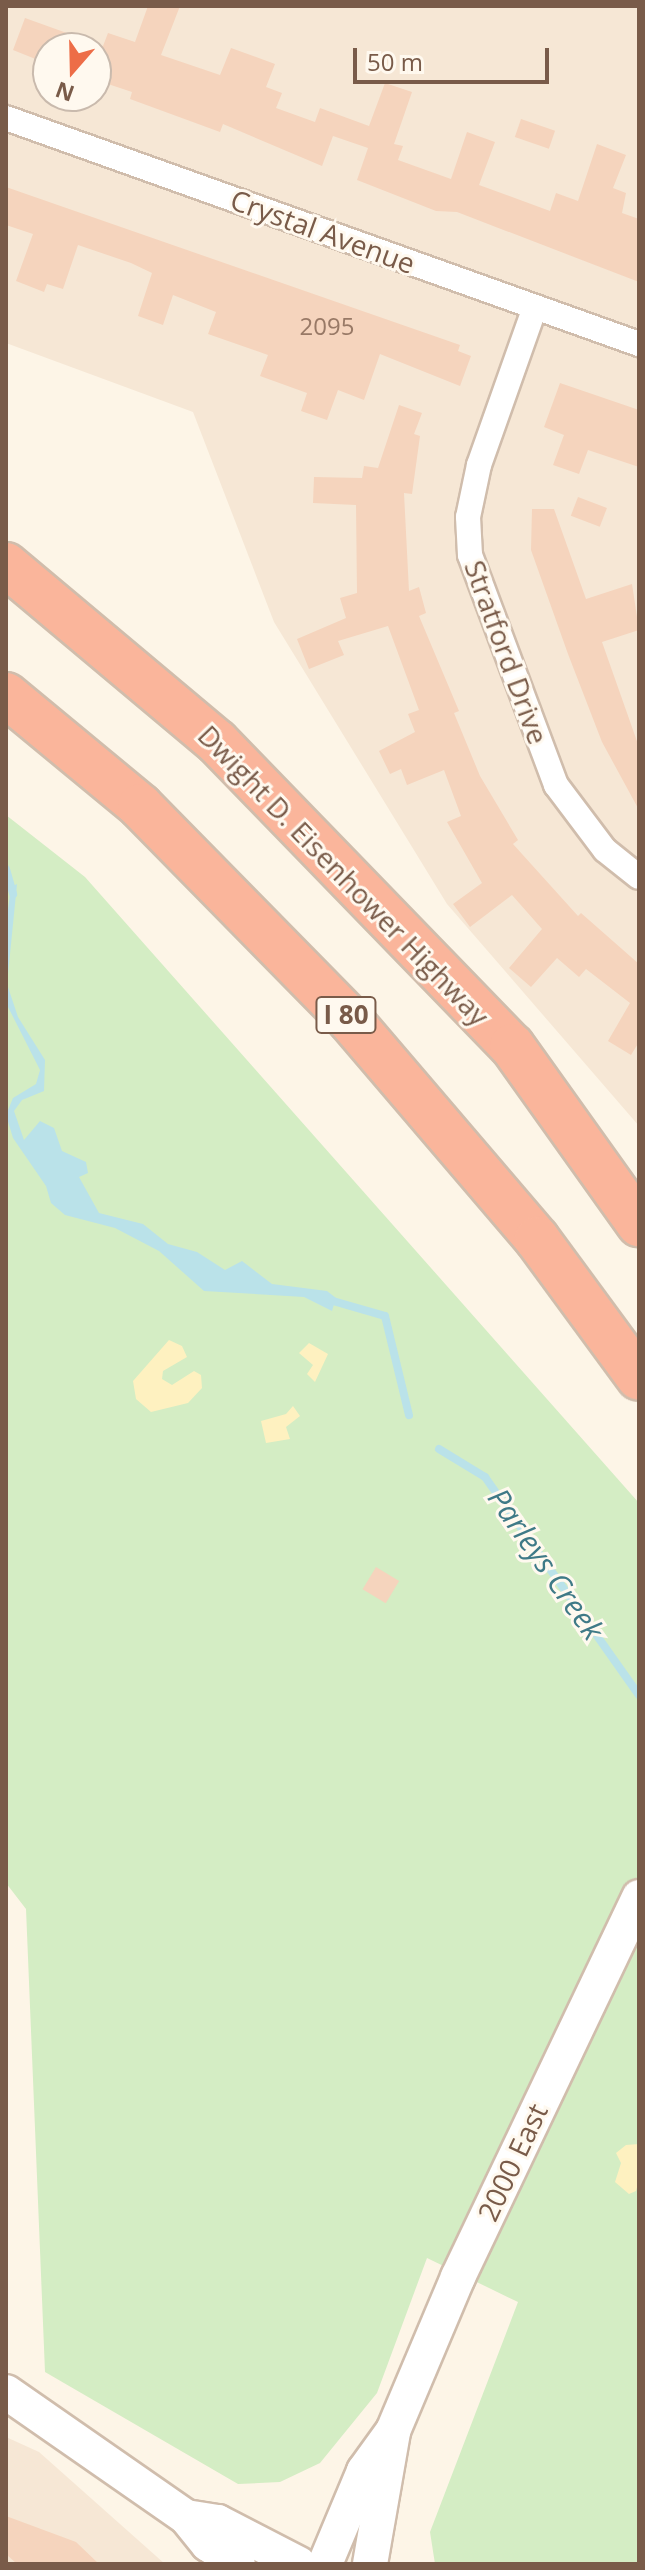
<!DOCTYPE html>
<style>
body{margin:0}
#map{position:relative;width:645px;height:2570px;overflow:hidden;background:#fdf5e7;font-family:"Open Sans",sans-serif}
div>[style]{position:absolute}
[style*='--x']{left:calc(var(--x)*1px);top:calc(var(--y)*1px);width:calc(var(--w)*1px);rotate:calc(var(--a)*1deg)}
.residential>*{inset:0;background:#f6e7d5}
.green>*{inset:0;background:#d4edc4}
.sand>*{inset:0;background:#fef1c0}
.water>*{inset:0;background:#bae2e9}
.stream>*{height:8px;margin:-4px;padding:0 4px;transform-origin:4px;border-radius:4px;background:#bae2e9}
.building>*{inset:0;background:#f5d4bd;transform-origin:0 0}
.roads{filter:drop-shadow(2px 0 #d0bdac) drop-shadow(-2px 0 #d0bdac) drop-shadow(0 2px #d0bdac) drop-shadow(0 -2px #d0bdac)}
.street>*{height:24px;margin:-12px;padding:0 12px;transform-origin:12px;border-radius:12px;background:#fff}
.secondary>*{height:34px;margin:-17px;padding:0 17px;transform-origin:17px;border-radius:17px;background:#fff}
.highway>*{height:44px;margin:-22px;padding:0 22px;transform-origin:22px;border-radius:22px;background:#fab59b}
span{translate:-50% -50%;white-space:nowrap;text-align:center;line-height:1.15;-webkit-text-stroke:6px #fff9ef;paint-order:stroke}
.number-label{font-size:24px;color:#987966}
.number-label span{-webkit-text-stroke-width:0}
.shield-label span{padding:2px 6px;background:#fff9ef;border:2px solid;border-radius:6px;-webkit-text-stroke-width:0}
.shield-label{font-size:26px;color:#795b49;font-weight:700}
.street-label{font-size:28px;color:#795b49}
.water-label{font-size:30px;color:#3f7a87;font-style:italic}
.frame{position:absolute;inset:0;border:8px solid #795b49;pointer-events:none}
.north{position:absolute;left:32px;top:32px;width:80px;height:80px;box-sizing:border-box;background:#fff9ef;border:2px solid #c9baad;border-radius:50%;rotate:200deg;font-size:22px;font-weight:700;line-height:32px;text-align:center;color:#795b49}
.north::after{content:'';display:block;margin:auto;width:28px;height:36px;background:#ed6d47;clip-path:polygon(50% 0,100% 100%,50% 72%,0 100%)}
.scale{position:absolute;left:353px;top:48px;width:196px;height:36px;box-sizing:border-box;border:4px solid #795b49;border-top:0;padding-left:10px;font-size:24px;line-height:28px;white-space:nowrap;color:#795b49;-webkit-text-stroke:6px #fff9ef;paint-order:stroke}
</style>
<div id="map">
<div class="residential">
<i style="clip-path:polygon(evenodd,6px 6px,639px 6px,639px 1126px,447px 904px,274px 622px,193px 412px,6px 343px,6px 6px,48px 48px,96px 48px,96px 96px,48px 96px,48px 48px)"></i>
<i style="clip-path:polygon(6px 2437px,39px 2452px,165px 2564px,6px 2564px)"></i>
</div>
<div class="green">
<i style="clip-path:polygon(6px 815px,85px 877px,639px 1503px,639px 2564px,435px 2564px,430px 2532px,518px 2302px,427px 2258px,377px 2393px,320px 2463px,280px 2482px,238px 2484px,45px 2372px,26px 1909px,6px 1883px)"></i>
</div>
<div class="sand">
<i style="clip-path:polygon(169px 1340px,182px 1346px,187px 1357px,163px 1371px,162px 1379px,172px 1385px,194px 1371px,201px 1375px,202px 1388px,188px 1403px,151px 1412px,136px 1399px,133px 1381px)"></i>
<i style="clip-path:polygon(309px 1343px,328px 1354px,315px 1382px,307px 1374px,313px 1365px,299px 1353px)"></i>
<i style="clip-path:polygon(293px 1406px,300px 1416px,286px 1427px,290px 1439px,266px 1443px,261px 1421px,286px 1414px)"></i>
<i style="clip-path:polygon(639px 2144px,639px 2180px,636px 2191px,629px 2194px,615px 2182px,621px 2163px,616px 2153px,626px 2145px)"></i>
</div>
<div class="water">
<i style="clip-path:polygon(17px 884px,7px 984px,18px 1017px,45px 1060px,44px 1091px,22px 1100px,14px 1111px,24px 1140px,40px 1121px,54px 1128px,62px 1151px,86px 1162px,88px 1173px,79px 1177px,99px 1213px,143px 1224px,168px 1244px,197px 1252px,225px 1270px,242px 1261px,272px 1284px,327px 1291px,336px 1298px,332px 1311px,304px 1297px,204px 1291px,159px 1251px,115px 1228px,65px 1215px,51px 1203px,46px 1186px,13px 1138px,6px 1115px,13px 1098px,36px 1084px,40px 1070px,6px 1003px,7px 917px,11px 887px)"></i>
</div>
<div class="stream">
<i style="--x:6;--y:869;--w:26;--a:74"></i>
<i style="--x:326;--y:1299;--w:61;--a:16.1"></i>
<i style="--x:385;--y:1316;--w:102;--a:76.4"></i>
<i style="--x:439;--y:1449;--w:54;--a:31.3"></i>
<i style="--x:485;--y:1477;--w:267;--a:54.8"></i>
</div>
<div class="building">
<i style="clip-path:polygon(148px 6px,180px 6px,161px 55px,220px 75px,231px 48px,275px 64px,266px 87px,282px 93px,276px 108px,315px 122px,320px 108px,369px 126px,385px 83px,412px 92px,394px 144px,403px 146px,398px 160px,451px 179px,467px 132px,495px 142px,479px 185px,550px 211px,556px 193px,578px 201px,597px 144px,626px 155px,613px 188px,626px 193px,622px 213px,639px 219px,639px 282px,457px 212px,436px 211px,357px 180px,368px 148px,333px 136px,322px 166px,223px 124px,220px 132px,130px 99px,132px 92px,96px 80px,96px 48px,48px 48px,48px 64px,13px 50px,25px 18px,103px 46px,108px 33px,135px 42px)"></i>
<i style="left:521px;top:119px;width:36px;height:19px;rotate:19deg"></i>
<i style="clip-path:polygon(6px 187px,460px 345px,458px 351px,471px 356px,460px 386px,380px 354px,364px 400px,338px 390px,327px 420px,301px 411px,307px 393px,260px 376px,268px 355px,208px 334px,216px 312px,173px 295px,163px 325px,138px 316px,152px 273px,131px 263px,78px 245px,63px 289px,47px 284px,44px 292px,16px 281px,33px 234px,6px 225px)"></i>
<i style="clip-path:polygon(560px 383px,639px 410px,639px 467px,588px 450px,579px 474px,553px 465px,564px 435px,544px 427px)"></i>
<i style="clip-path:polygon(399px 405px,422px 413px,414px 434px,420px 436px,412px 494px,404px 493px,409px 591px,419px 587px,426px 613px,419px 616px,459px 711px,454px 713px,480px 776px,518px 840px,513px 844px,578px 916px,581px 913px,639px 964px,639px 1042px,631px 1055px,608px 1041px,630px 1003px,586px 969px,579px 977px,557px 958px,531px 987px,509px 968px,542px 929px,512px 895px,470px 927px,453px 904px,482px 883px,447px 822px,461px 816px,444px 770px,407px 785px,401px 769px,390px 774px,379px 751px,415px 732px,408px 714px,419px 710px,388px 626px,338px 641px,344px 655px,309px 669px,297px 639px,346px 618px,340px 598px,357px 593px,356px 505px,313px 503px,314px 477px,362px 478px,364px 466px,378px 468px)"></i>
<i style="left:578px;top:497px;width:31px;height:20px;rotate:21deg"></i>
<i style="clip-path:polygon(532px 509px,554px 509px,586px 599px,632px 584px,639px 630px,602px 642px,639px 747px,639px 810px,602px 742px,568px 654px,531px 550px)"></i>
<i style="left:376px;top:1567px;width:27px;height:26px;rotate:31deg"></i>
<i style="clip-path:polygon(6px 2516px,76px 2542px,99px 2564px,17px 2564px,6px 2554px)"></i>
</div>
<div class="roads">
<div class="street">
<i style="--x:6;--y:118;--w:672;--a:19.65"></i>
<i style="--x:535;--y:307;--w:168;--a:109.5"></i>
<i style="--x:479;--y:465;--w:53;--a:101.9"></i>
<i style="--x:468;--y:517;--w:38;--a:87"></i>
<i style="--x:470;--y:555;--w:246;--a:69.5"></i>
<i style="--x:556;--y:785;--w:81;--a:53"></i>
<i style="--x:605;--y:850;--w:43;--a:38.5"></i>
</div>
<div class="secondary">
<i style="--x:6;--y:2392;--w:219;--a:34.8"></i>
<i style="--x:186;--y:2517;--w:35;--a:51"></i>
<i style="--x:208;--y:2544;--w:36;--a:34"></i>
<i style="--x:186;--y:2517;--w:32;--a:9"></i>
<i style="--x:218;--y:2522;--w:91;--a:27.4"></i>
<i style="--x:325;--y:2564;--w:101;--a:-67.2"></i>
<i style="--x:364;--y:2471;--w:49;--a:-54.1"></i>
<i style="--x:393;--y:2431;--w:167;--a:-67.1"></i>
<i style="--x:458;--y:2277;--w:421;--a:-64.5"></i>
<i style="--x:370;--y:2564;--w:134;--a:-80.1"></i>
</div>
<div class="highway">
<i style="--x:6;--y:565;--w:275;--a:40"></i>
<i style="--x:217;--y:742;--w:424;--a:45.9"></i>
<i style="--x:512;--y:1046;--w:219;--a:54.5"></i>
<i style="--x:6;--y:695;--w:174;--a:39.6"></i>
<i style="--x:140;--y:806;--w:300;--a:45.5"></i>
<i style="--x:350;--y:1020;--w:288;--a:49.5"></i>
<i style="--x:537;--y:1239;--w:172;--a:53.7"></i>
</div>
</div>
<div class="number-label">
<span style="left:327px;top:326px">2095</span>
</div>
<div class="shield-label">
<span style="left:346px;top:1015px">I 80</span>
</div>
<div class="street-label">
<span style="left:323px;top:231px;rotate:20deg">Crystal Avenue</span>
<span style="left:507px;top:652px;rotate:70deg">Stratford Drive</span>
<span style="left:344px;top:875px;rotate:46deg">Dwight D. Eisenhower Highway</span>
<span style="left:512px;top:2162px;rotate:-65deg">2000 East</span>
</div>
<div class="water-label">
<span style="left:546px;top:1564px;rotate:55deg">Parleys Creek</span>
</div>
<div class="frame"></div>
<div class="north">N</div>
<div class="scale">50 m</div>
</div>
